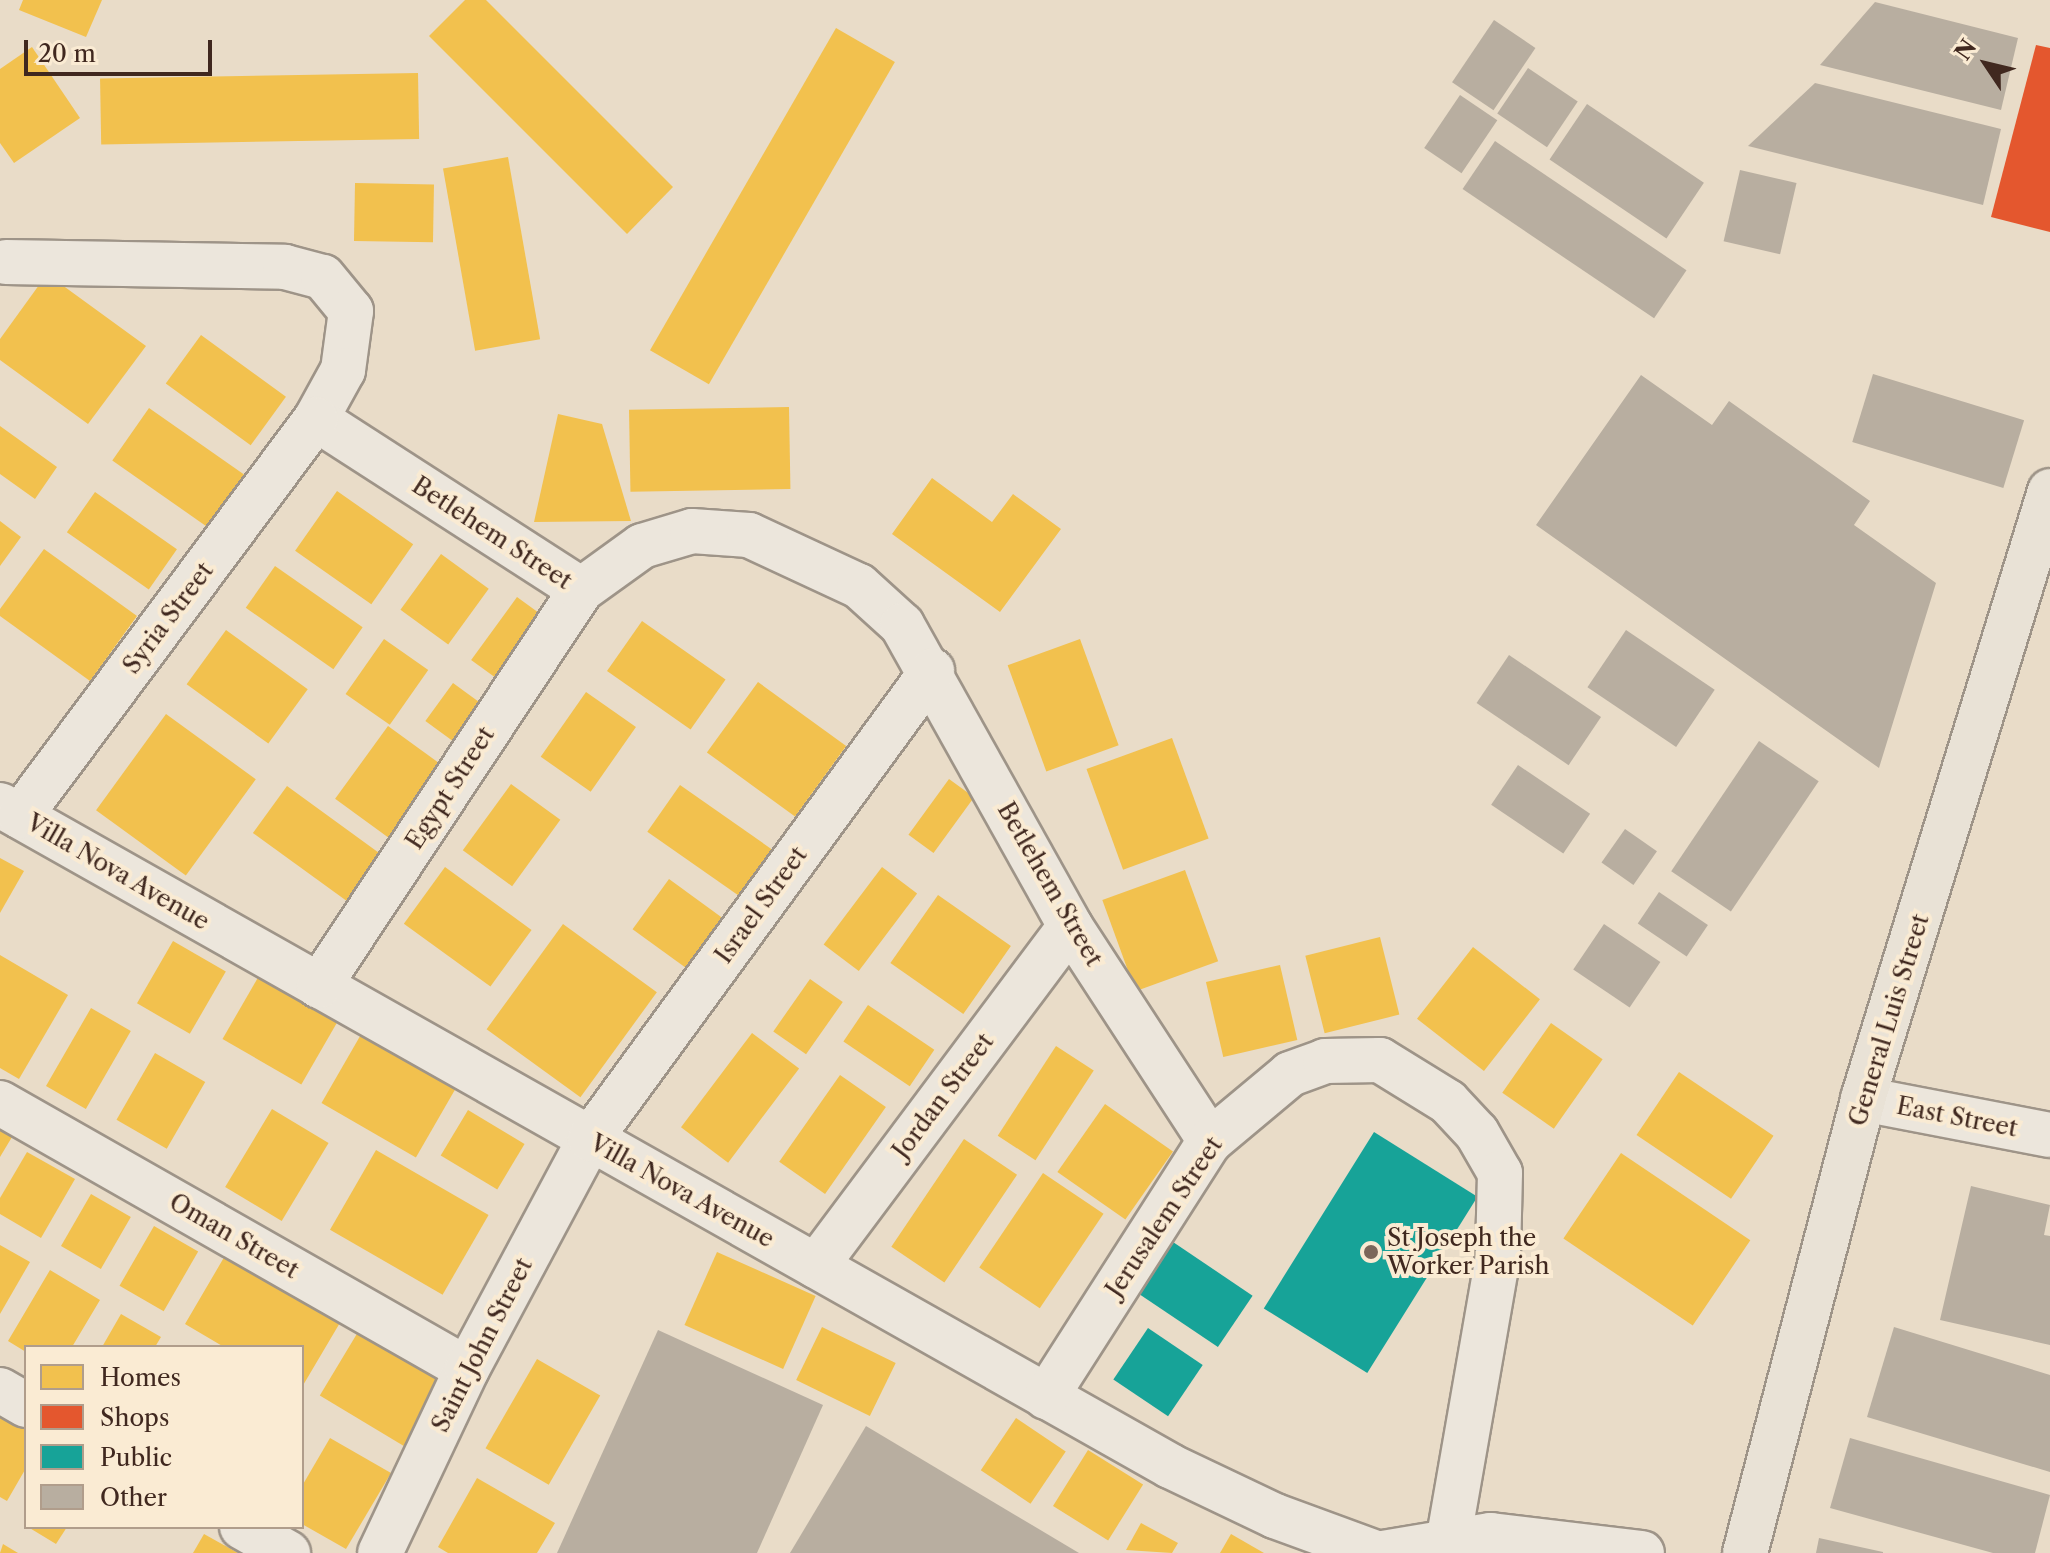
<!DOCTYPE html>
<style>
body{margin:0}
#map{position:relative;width:2050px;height:1553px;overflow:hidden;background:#e9dcc8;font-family:"Libre Caslon Text",serif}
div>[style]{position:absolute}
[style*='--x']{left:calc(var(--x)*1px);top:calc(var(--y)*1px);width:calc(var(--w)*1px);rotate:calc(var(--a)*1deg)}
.homes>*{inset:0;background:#f2c14e;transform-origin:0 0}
.shops>*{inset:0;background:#e4572e}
.public>*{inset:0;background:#17a398;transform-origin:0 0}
.building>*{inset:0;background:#b8aea0;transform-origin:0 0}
.roads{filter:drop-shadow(2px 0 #9e9488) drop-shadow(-2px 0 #9e9488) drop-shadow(0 2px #9e9488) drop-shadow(0 -2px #9e9488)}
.minor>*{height:44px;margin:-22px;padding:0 22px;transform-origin:22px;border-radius:22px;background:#ece6dc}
.major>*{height:44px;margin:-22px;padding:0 22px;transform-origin:22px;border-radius:22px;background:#e9e2d6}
.dots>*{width:22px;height:22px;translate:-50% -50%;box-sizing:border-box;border:4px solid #faebd3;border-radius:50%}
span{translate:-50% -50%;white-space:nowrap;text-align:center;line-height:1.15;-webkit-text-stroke:8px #faebd3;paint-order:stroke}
.street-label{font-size:24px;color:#40281f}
.poi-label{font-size:24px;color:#40281f}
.left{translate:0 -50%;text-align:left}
.legend{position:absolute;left:24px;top:1345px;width:280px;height:184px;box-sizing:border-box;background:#faebd3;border:2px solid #b09d8b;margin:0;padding:10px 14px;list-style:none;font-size:24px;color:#40281f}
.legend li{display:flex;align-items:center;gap:16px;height:40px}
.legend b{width:40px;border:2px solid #b09d8b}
.north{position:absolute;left:1946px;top:24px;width:80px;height:80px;-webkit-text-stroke:6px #faebd3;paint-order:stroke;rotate:305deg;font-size:22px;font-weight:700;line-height:32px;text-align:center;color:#40281f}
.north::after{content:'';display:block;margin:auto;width:28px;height:36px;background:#40281f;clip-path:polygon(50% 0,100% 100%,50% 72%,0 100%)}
.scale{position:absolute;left:24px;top:40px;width:188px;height:36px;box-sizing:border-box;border:4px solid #40281f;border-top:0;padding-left:10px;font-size:24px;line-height:28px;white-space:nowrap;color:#40281f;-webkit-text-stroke:6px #faebd3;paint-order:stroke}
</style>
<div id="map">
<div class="homes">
<i style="clip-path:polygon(23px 0,102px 0,86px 37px,19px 10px)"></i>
<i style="clip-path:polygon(465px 0,486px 0,673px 187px,627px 234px,429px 36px)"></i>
<i style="left:836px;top:28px;width:68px;height:372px;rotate:30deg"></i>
<i style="clip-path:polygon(32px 47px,80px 118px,14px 163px,0 143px,0 69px)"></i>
<i style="left:418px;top:73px;width:66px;height:318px;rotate:89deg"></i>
<i style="left:508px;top:157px;width:185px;height:66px;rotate:80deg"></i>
<i style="left:355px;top:183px;width:79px;height:58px;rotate:1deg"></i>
<i style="clip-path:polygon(47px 274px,146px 346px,88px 424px,0 360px,0 339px)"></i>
<i style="left:201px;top:335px;width:105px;height:60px;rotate:36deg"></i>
<i style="left:789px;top:407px;width:82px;height:160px;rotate:89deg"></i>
<i style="left:149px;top:408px;width:116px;height:64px;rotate:35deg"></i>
<i style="clip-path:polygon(558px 414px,602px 424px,631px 521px,534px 522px)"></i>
<i style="clip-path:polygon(0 426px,57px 467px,35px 499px,0 474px)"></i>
<i style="clip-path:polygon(932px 478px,992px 522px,1013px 494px,1061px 529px,1000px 612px,892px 534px)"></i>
<i style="left:337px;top:491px;width:93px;height:73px;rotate:35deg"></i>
<i style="left:95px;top:492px;width:100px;height:49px;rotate:35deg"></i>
<i style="clip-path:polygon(0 521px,21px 537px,0 566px)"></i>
<i style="clip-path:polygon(44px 549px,137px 616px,90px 681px,0 616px,0 609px)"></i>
<i style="left:441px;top:554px;width:59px;height:69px;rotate:36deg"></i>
<i style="left:275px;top:566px;width:107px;height:51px;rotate:35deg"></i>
<i style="left:517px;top:597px;width:37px;height:78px;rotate:36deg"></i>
<i style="left:642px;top:621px;width:102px;height:61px;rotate:35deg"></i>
<i style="left:226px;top:630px;width:101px;height:67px;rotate:36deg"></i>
<i style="left:384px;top:639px;width:54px;height:67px;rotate:35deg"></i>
<i style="left:1080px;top:639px;width:113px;height:77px;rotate:70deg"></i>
<i style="left:758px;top:682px;width:109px;height:87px;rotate:36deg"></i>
<i style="left:453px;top:683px;width:47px;height:47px;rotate:36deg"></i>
<i style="left:586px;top:692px;width:61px;height:79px;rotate:35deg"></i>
<i style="left:166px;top:714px;width:111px;height:119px;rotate:36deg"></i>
<i style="left:388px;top:726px;width:67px;height:90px;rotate:36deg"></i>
<i style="left:1172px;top:738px;width:107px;height:91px;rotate:70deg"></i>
<i style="left:949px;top:779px;width:31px;height:69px;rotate:36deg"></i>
<i style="left:511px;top:784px;width:61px;height:82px;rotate:36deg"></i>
<i style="left:680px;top:785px;width:114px;height:57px;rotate:35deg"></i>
<i style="left:287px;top:786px;width:116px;height:58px;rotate:36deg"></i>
<i style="clip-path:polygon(0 858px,24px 871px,0 913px)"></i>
<i style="left:445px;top:867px;width:107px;height:70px;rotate:36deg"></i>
<i style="left:882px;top:867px;width:44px;height:97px;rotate:37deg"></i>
<i style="left:1185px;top:870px;width:97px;height:88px;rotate:70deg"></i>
<i style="left:669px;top:879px;width:67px;height:62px;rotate:36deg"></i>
<i style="left:938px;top:895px;width:89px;height:83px;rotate:35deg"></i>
<i style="left:563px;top:924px;width:116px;height:130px;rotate:36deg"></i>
<i style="left:1380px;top:937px;width:80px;height:77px;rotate:76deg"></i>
<i style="left:173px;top:941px;width:61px;height:72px;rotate:30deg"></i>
<i style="left:1473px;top:947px;width:85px;height:91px;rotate:38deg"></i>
<i style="clip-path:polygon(0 955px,68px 995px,19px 1079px,0 1068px)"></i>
<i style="left:1280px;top:965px;width:77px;height:76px;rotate:77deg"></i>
<i style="left:260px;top:974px;width:91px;height:75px;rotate:30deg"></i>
<i style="left:810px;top:979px;width:40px;height:64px;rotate:35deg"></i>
<i style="left:868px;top:1005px;width:80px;height:44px;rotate:34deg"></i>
<i style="left:91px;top:1008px;width:46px;height:90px;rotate:30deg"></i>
<i style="left:1551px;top:1023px;width:63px;height:85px;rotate:35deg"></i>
<i style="left:363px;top:1031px;width:109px;height:83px;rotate:30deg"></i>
<i style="left:752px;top:1033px;width:59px;height:118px;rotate:37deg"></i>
<i style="left:1056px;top:1046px;width:45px;height:107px;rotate:33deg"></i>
<i style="left:155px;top:1053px;width:58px;height:77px;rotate:30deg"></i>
<i style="left:1679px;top:1072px;width:114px;height:76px;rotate:34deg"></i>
<i style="left:840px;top:1075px;width:56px;height:106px;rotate:35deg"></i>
<i style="left:1105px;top:1104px;width:83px;height:83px;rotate:35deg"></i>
<i style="left:272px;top:1109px;width:66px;height:91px;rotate:31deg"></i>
<i style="left:468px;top:1110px;width:66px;height:53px;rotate:31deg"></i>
<i style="clip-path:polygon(0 1123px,15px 1132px,0 1157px)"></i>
<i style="left:964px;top:1139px;width:64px;height:130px;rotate:34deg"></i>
<i style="left:376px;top:1150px;width:130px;height:92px;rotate:30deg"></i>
<i style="clip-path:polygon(27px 1152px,75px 1179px,41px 1238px,0 1214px,0 1198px)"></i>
<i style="left:1621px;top:1153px;width:156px;height:103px;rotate:34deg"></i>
<i style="left:1043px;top:1173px;width:73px;height:114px;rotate:34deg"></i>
<i style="left:91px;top:1194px;width:46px;height:60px;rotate:30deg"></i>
<i style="left:154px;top:1226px;width:51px;height:69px;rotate:30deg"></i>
<i style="clip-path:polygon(0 1245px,30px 1262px,0 1314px)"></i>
<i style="left:717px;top:1252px;width:108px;height:80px;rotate:24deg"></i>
<i style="clip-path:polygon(226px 1254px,341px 1321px,302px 1387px,302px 1347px,224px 1347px,185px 1324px)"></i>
<i style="clip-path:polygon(50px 1270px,100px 1300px,72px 1347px,26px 1347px,26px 1352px,8px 1341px)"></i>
<i style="clip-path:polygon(121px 1314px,161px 1337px,155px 1347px,102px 1347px)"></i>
<i style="left:361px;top:1327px;width:98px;height:80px;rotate:31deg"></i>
<i style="left:822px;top:1327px;width:82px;height:59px;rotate:26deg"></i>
<i style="left:537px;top:1359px;width:73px;height:103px;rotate:30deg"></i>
<i style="clip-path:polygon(0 1405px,26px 1420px,26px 1468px,7px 1501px,0 1497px)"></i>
<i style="left:1016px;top:1418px;width:60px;height:63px;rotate:34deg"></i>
<i style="clip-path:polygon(330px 1438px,391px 1473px,346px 1549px,302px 1524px,302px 1486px)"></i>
<i style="left:1088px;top:1450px;width:65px;height:66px;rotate:32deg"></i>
<i style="clip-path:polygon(477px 1478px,555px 1523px,537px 1553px,448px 1553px,438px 1547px)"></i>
<i style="clip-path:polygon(1141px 1523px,1178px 1543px,1172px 1553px,1126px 1550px)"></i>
<i style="clip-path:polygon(28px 1527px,67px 1527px,56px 1544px)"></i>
<i style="clip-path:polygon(204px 1534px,238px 1553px,193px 1553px)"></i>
<i style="clip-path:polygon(1231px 1534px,1264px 1553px,1220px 1553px)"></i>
<i style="clip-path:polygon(3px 1544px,18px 1553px,0 1553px)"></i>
</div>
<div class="shops">
<i style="clip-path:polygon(2036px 45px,2050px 48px,2050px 232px,1991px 217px)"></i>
</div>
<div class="public">
<i style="left:1374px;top:1132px;width:122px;height:208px;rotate:32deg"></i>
<i style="left:1173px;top:1242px;width:96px;height:62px;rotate:34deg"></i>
<i style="left:1148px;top:1328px;width:66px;height:62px;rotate:34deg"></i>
</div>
<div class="building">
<i style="clip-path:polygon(1875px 2px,2018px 38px,2001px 110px,1820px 65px)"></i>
<i style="left:1494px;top:20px;width:50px;height:75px;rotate:34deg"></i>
<i style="left:1528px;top:68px;width:60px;height:55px;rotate:34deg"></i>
<i style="clip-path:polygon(1815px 83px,2001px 129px,1983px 205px,1748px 146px)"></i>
<i style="left:1460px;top:95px;width:45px;height:64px;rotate:34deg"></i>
<i style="left:1587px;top:104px;width:141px;height:67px;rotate:34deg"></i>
<i style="left:1495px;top:141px;width:231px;height:58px;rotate:34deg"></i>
<i style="left:1740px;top:170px;width:58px;height:73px;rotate:13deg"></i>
<i style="left:1873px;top:374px;width:158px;height:71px;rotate:17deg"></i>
<i style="clip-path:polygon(1641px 375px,1712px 425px,1729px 401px,1870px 501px,1854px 525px,1936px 583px,1879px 768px,1536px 525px)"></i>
<i style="left:1626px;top:630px;width:107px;height:69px;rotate:34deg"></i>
<i style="left:1509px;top:655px;width:111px;height:58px;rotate:34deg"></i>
<i style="left:1759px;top:741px;width:72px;height:157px;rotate:34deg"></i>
<i style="left:1518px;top:765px;width:87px;height:48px;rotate:34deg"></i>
<i style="left:1625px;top:829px;width:39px;height:41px;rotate:35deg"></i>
<i style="left:1659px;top:892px;width:59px;height:38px;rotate:34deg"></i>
<i style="left:1604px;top:924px;width:68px;height:55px;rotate:34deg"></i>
<i style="clip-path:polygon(1971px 1186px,2050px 1205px,2044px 1235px,2050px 1236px,2050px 1345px,1940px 1320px)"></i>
<i style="clip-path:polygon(1894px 1327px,2050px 1375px,2050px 1472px,1867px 1417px)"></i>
<i style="clip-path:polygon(658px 1330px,823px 1405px,757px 1553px,557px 1553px)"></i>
<i style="clip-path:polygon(866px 1426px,1079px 1553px,790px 1553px)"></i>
<i style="clip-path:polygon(1850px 1438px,2050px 1495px,2035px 1553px,1993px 1553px,1830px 1508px)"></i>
<i style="clip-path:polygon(1819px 1538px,1883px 1552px,1883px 1553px,1816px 1553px)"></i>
</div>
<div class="roads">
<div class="minor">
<i style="--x:6;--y:262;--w:279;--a:1"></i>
<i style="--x:285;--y:267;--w:39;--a:15"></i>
<i style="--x:323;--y:277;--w:44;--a:50.5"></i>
<i style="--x:351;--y:311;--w:60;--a:97.7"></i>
<i style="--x:343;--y:370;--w:56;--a:118.9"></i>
<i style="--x:316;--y:419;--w:315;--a:32.8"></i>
<i style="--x:0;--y:805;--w:1344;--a:29.46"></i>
<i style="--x:1170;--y:1466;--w:116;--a:25.5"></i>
<i style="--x:1275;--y:1516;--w:108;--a:20.1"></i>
<i style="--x:20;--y:816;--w:495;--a:-53.3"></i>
<i style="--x:319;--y:986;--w:475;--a:-56.5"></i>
<i style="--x:581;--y:590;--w:75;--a:-35.8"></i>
<i style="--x:642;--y:546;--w:52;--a:-16.7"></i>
<i style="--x:692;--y:531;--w:57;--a:4"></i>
<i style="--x:749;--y:535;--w:121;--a:24.9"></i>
<i style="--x:859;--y:586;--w:58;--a:42.2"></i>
<i style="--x:902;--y:625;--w:345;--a:60.8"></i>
<i style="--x:1070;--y:926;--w:257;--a:56.9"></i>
<i style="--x:1863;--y:1099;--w:190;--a:10.9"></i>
<i style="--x:0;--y:1103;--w:537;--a:29.67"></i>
<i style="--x:816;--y:1266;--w:424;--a:-53.2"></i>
<i style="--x:0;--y:1390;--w:30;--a:30"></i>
<i style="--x:1046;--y:1397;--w:304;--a:-57.4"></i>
<i style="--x:1210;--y:1141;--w:104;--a:-39.9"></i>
<i style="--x:1290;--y:1074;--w:37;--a:-20"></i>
<i style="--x:1325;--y:1061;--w:55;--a:-1"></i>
<i style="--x:1380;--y:1060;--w:80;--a:31.7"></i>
<i style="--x:1448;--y:1102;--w:42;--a:46.9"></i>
<i style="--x:1477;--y:1133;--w:46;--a:60.1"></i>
<i style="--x:1500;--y:1173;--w:83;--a:91.4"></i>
<i style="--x:1498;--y:1256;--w:302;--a:99.9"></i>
<i style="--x:242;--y:1527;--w:53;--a:29.5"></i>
<i style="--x:380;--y:1553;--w:204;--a:-64.7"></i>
<i style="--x:467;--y:1369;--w:261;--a:-61.9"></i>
<i style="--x:590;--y:1139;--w:580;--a:-53.84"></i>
<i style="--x:1383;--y:1553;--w:109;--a:-9.5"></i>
<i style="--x:1491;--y:1535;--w:152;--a:6.8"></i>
</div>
<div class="major">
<i style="--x:1745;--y:1553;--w:469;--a:-75.4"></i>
<i style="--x:1863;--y:1099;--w:636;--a:-72.9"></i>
</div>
</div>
<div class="dots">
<i style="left:1371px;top:1252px;background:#7b675a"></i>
</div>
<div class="street-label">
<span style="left:492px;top:533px;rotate:33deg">Betlehem Street</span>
<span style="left:168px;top:618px;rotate:-53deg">Syria Street</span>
<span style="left:450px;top:788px;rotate:-57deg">Egypt Street</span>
<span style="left:118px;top:872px;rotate:30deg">Villa Nova Avenue</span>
<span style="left:1050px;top:884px;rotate:60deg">Betlehem Street</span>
<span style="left:761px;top:905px;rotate:-54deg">Israel Street</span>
<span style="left:1889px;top:1020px;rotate:-73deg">General Luis Street</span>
<span style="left:943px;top:1096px;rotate:-53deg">Jordan Street</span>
<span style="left:1957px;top:1117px;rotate:11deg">East Street</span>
<span style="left:682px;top:1191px;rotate:29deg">Villa Nova Avenue</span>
<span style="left:1164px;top:1217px;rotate:-56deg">Jerusalem Street</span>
<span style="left:234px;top:1236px;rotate:30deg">Oman Street</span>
<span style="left:482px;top:1345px;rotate:-63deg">Saint John Street</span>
</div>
<div class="poi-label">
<span class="left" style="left:1387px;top:1252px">St Joseph the<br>Worker Parish</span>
</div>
<ul class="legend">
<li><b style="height:22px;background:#f2c14e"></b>Homes</li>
<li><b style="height:22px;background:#e4572e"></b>Shops</li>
<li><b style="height:22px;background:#17a398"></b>Public</li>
<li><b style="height:22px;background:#b8aea0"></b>Other</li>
</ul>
<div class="north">N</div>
<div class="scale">20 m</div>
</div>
